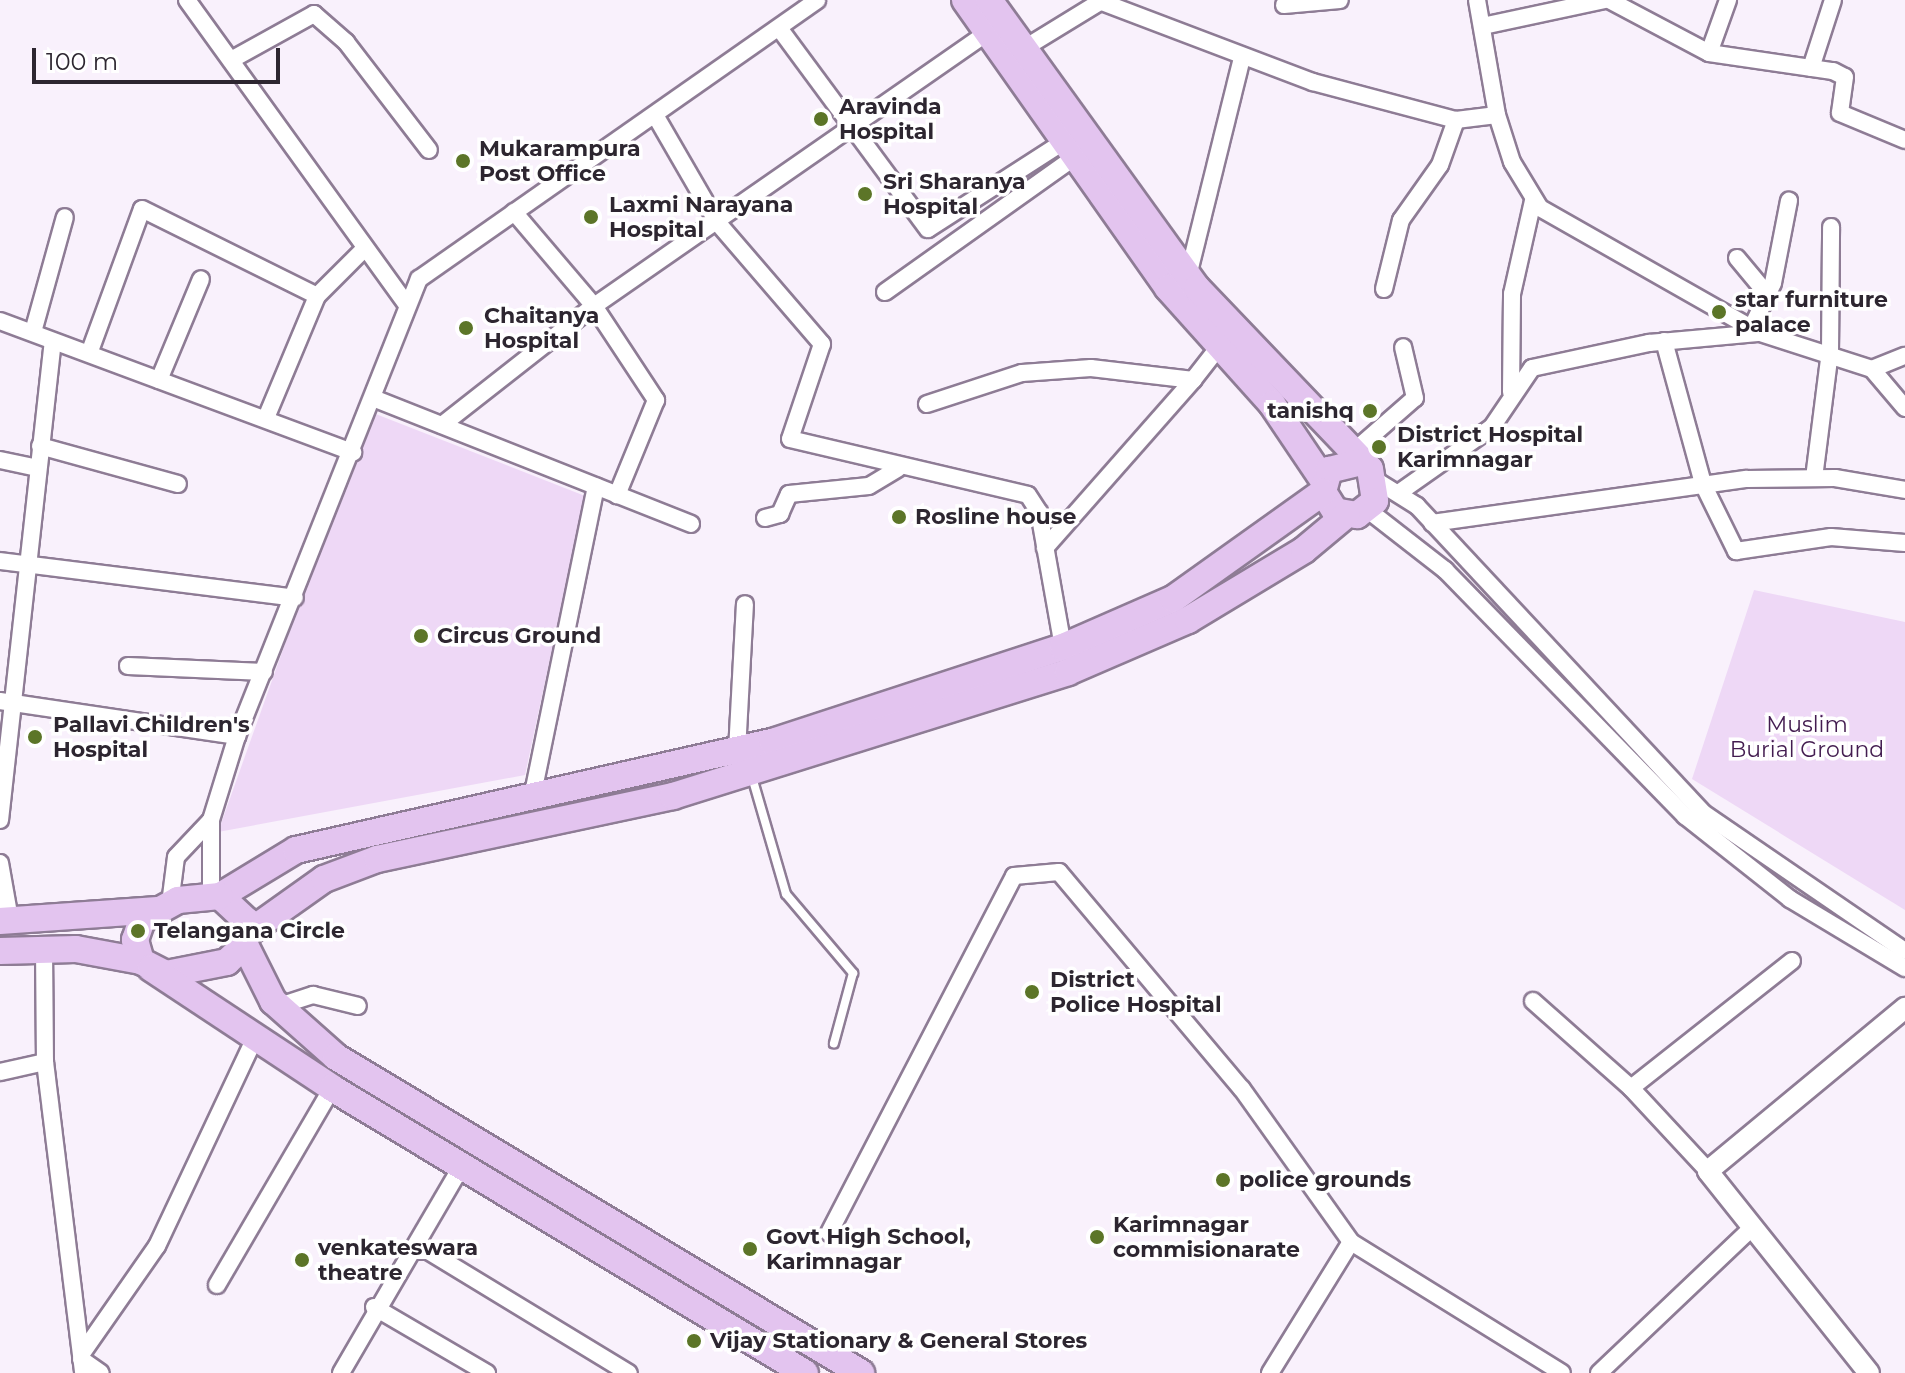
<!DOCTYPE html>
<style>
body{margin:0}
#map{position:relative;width:1905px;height:1373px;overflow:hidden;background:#f9f1fc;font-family:Montserrat,sans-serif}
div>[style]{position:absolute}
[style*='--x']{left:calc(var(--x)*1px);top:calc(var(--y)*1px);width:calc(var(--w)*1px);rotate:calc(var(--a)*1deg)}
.green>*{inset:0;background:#eed8f6}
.roads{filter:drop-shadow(2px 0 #8e7c95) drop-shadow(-2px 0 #8e7c95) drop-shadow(0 2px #8e7c95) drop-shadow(0 -2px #8e7c95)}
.service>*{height:8px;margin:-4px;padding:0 4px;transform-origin:4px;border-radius:4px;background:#fff}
.minor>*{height:16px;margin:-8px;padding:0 8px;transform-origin:8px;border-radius:8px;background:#fff}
.tertiary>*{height:20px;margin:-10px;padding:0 10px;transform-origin:10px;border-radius:10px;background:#fff}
.primary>*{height:26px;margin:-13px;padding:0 13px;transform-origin:13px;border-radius:13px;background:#e3c4ef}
.dots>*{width:22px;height:22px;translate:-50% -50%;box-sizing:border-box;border:4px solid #fff;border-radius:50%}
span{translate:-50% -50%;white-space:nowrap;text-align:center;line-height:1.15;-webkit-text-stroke:7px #fff;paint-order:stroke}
.poi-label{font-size:22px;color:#2d2630;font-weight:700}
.left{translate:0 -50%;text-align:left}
.right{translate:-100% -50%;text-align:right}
.park-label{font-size:22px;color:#431c50}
.scale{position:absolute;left:32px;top:48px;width:248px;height:36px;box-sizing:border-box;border:4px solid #2d2630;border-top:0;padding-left:10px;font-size:24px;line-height:28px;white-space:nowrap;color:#2d2630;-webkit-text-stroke:6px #fff;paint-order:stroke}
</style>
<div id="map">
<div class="green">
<i style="clip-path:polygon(368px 411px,585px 496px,525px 775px,218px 832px)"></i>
<i style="clip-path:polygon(1754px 590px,1905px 622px,1905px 910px,1692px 779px)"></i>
</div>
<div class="roads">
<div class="service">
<i style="--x:752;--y:777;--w:122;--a:73.8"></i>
<i style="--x:786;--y:894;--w:104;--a:49.7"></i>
<i style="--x:853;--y:973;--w:73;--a:105.2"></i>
</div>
<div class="minor">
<i style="--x:187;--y:0;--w:377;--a:54.2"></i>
<i style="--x:1477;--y:0;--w:117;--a:80.1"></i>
<i style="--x:1497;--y:115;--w:49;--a:72.3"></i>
<i style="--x:1512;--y:162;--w:54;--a:58.7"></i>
<i style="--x:1540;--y:208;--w:253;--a:29.6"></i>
<i style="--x:1760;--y:333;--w:118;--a:17.8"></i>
<i style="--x:1872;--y:369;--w:35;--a:-22"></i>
<i style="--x:1609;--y:0;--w:113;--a:27.9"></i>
<i style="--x:1728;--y:0;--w:56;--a:109.7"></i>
<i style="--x:1709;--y:53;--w:125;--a:8.3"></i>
<i style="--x:1833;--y:71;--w:13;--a:27"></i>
<i style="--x:1845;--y:77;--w:36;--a:98"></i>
<i style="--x:1840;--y:113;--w:70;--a:22.6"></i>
<i style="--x:1102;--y:2;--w:226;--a:20.8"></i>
<i style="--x:1313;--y:82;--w:148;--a:14.9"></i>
<i style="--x:1284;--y:5;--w:56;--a:-5.1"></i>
<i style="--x:1483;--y:26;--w:124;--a:-12.1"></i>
<i style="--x:779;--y:28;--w:250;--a:53.5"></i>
<i style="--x:928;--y:229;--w:164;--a:-32.8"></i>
<i style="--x:1023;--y:49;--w:94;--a:-31.5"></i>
<i style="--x:231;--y:60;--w:95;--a:-29"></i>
<i style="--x:314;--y:14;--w:43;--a:41.2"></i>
<i style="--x:346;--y:42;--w:136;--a:52.5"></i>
<i style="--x:1811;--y:68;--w:71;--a:-72.1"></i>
<i style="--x:655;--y:115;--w:124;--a:59.9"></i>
<i style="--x:717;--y:222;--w:161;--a:49.3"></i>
<i style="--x:822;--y:344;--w:100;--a:108.6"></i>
<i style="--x:790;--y:439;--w:244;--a:13.2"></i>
<i style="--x:1028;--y:495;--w:20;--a:57"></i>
<i style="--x:1039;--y:512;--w:137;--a:79.9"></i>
<i style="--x:514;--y:212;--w:123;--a:49.6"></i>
<i style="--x:594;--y:306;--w:113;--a:56.6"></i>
<i style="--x:656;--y:400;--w:103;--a:112.3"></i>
<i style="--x:1737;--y:258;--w:47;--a:50.2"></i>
<i style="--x:1188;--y:276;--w:226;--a:-76.1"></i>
<i style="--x:1384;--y:289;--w:71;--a:-76.2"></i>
<i style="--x:1401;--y:220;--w:67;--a:-54.7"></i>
<i style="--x:1440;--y:165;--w:48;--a:-70.4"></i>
<i style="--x:1456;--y:120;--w:41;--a:-7"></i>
<i style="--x:885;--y:292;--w:233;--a:-35.4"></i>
<i style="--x:0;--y:321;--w:377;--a:20.4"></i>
<i style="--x:1751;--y:329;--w:51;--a:-64.4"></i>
<i style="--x:1773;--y:283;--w:84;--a:-79"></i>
<i style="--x:33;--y:332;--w:119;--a:-74.5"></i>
<i style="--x:1664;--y:341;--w:148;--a:74.7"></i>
<i style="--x:1703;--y:484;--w:75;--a:63.8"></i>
<i style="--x:1736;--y:551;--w:96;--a:-8.4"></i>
<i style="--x:1831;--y:537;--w:74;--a:4.6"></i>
<i style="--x:90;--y:351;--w:151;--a:-69.9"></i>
<i style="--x:142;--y:209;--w:195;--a:26.4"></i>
<i style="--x:1872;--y:369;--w:51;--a:49.8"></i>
<i style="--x:159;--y:380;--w:109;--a:-67.4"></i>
<i style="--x:1511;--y:392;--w:98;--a:-89.4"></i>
<i style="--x:1512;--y:294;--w:95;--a:-77.3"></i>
<i style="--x:373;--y:398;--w:342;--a:21.6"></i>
<i style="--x:927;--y:404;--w:100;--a:-18.1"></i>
<i style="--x:1022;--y:373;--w:69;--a:-4.1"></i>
<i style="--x:1091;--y:368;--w:103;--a:6.7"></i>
<i style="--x:1193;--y:380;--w:39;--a:-52"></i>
<i style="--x:266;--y:418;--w:132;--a:-67.3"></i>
<i style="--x:317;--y:296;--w:65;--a:-45"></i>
<i style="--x:442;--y:425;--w:193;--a:-38.1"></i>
<i style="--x:594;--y:306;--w:479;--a:-34.8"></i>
<i style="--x:40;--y:446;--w:143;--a:15.4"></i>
<i style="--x:1353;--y:452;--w:82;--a:-41.1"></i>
<i style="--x:1415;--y:398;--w:52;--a:-103.2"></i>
<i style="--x:0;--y:460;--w:38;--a:12"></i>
<i style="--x:1814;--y:478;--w:127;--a:-82.8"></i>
<i style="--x:1830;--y:352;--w:125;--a:-89.5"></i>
<i style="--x:1377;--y:481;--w:47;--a:32"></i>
<i style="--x:1417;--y:506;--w:418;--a:47"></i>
<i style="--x:1702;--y:812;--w:246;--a:34.4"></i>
<i style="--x:1400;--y:492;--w:113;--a:-35.2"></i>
<i style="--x:1492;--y:427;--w:71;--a:-55.9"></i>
<i style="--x:1532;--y:368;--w:120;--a:-12.1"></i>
<i style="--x:1649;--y:343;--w:109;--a:-5.2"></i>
<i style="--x:1368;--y:510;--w:98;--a:37.9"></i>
<i style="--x:1445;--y:570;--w:344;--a:45.7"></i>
<i style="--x:1685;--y:816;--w:134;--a:38.3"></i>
<i style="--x:1790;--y:899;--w:134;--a:31"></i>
<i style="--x:765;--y:518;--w:16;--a:-15"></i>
<i style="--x:780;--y:514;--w:22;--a:-66"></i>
<i style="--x:789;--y:494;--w:80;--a:-5.7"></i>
<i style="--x:869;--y:486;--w:33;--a:-31"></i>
<i style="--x:1432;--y:523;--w:318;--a:-8"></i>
<i style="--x:1747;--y:479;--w:88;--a:-0.7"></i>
<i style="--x:1835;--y:478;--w:71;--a:9.7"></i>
<i style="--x:1045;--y:548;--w:224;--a:-48.6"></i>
<i style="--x:0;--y:561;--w:297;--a:7.1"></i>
<i style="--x:128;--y:666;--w:136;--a:2.5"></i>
<i style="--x:0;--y:701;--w:240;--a:8.4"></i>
<i style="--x:737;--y:751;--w:147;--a:-86.9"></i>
<i style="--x:532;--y:798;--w:318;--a:-78.4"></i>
<i style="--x:0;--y:820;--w:481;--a:-83.7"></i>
<i style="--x:0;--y:863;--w:57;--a:79.9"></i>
<i style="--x:211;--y:895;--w:75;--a:-90"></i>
<i style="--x:211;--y:820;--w:88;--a:-72.8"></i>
<i style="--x:237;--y:736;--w:492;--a:-68.3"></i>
<i style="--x:419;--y:279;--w:486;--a:-35"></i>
<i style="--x:170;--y:904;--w:47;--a:-82.7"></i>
<i style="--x:176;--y:857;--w:51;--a:-46.6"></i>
<i style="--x:44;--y:948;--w:114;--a:89.5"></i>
<i style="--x:45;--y:1062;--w:313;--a:83"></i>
<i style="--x:1533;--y:1001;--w:131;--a:41.6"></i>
<i style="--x:1631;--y:1088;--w:113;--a:47.1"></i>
<i style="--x:279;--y:1006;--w:36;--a:-18"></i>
<i style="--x:313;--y:995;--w:46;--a:13.7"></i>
<i style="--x:0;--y:1072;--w:46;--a:-12.5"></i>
<i style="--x:1631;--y:1088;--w:205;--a:-38.3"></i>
<i style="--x:829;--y:1233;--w:402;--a:-62.6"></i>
<i style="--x:1014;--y:876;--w:45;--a:-5.1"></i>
<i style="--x:1059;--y:872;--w:284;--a:49.9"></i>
<i style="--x:1242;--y:1089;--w:188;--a:54.5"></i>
<i style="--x:1351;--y:1242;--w:248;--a:31.8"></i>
<i style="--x:412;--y:1251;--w:103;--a:-59.7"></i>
<i style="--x:217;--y:1285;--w:228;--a:-59.7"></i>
<i style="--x:374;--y:1307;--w:131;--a:30.3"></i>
<i style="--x:83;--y:1352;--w:129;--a:-55.1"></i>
<i style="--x:157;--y:1246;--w:230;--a:-64.8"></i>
<i style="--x:81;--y:1359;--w:24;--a:35"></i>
<i style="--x:341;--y:1373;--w:141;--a:-59.8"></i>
<i style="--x:412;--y:1251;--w:16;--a:0"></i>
<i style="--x:428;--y:1251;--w:235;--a:31.3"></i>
<i style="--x:1270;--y:1373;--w:154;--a:-58.3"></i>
<i style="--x:1599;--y:1373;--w:212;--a:-43.5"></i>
</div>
<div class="tertiary">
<i style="--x:1869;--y:1373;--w:258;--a:-128.6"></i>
<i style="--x:1708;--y:1171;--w:256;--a:-39.6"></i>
</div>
<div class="primary">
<i style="--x:965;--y:0;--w:352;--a:54.8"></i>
<i style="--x:1168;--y:288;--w:156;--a:48.1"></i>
<i style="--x:1272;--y:404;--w:93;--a:56"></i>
<i style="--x:989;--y:0;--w:355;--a:54.2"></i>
<i style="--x:1197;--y:288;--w:250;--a:46.3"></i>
<i style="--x:1370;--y:469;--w:32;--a:81"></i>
<i style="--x:1375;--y:501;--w:23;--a:142"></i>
<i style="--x:1357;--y:515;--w:22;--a:-170"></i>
<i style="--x:1335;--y:511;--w:22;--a:-122"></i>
<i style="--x:1323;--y:492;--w:23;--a:-75"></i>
<i style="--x:1329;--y:470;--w:33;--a:-14"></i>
<i style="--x:220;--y:896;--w:89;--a:-31.2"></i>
<i style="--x:296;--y:850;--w:488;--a:-12.8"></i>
<i style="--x:772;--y:742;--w:306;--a:-18.1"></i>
<i style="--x:1063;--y:647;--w:120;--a:-23.6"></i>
<i style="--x:1173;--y:599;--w:184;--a:-35.5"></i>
<i style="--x:220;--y:896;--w:37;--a:43"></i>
<i style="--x:247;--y:921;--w:24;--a:95"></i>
<i style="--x:245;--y:945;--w:25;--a:137"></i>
<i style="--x:227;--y:962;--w:62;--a:168.9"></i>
<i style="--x:166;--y:974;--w:28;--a:-153"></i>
<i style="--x:141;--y:961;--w:22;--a:-106"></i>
<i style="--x:135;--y:940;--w:21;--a:-71"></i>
<i style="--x:142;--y:920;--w:41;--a:-29.1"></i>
<i style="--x:178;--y:900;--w:42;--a:-5.4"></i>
<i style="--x:0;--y:921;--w:158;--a:-4"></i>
<i style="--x:248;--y:933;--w:93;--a:-35.4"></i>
<i style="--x:324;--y:879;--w:57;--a:-20.7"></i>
<i style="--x:377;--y:859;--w:303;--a:-12"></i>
<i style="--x:673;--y:796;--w:414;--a:-17.4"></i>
<i style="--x:1068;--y:672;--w:131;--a:-23.4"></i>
<i style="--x:1188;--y:620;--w:135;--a:-31.1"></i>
<i style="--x:1304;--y:550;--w:55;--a:-39.8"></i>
<i style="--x:245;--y:945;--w:63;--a:63.4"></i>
<i style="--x:273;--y:1001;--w:84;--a:41.6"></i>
<i style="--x:336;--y:1057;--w:613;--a:31.04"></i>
<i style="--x:0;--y:951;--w:76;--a:-1.5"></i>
<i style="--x:76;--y:949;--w:66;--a:10.5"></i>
<i style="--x:151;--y:968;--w:217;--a:33.5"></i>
<i style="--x:332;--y:1088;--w:552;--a:31.07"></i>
</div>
</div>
<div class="dots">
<i style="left:821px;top:119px;background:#5c7528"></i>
<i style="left:463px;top:161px;background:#5c7528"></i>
<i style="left:865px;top:194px;background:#5c7528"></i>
<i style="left:591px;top:217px;background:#5c7528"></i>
<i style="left:1719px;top:312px;background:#5c7528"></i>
<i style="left:466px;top:328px;background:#5c7528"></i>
<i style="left:1370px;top:411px;background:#5c7528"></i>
<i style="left:1379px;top:447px;background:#5c7528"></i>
<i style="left:899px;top:517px;background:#5c7528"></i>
<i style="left:421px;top:636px;background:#5c7528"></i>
<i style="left:35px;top:737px;background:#5c7528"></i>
<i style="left:138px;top:931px;background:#5c7528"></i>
<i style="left:1032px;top:992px;background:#5c7528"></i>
<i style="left:1223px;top:1180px;background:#5c7528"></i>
<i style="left:1097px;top:1237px;background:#5c7528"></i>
<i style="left:750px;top:1249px;background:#5c7528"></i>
<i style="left:302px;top:1260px;background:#5c7528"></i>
<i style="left:694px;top:1341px;background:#5c7528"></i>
</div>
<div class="poi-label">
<span class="left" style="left:839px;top:119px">Aravinda<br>Hospital</span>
<span class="left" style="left:479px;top:161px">Mukarampura<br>Post Office</span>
<span class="left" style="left:883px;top:194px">Sri Sharanya<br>Hospital</span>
<span class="left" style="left:609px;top:217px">Laxmi Narayana<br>Hospital</span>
<span class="left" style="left:1735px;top:312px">star furniture<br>palace</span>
<span class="left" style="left:484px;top:328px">Chaitanya<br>Hospital</span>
<span class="right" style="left:1354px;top:411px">tanishq</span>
<span class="left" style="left:1397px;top:447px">District Hospital<br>Karimnagar</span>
<span class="left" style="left:915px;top:517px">Rosline house</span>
<span class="left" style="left:437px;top:636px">Circus Ground</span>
<span class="left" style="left:53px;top:737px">Pallavi Children's<br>Hospital</span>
<span class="left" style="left:154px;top:931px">Telangana Circle</span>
<span class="left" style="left:1050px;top:992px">District<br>Police Hospital</span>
<span class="left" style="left:1239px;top:1180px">police grounds</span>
<span class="left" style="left:1113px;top:1237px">Karimnagar<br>commisionarate</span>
<span class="left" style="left:766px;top:1249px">Govt High School,<br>Karimnagar</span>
<span class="left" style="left:318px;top:1260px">venkateswara<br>theatre</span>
<span class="left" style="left:710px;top:1341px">Vijay Stationary &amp; General Stores</span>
</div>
<div class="park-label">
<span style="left:1807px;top:737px">Muslim<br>Burial Ground</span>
</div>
<div class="scale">100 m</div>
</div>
